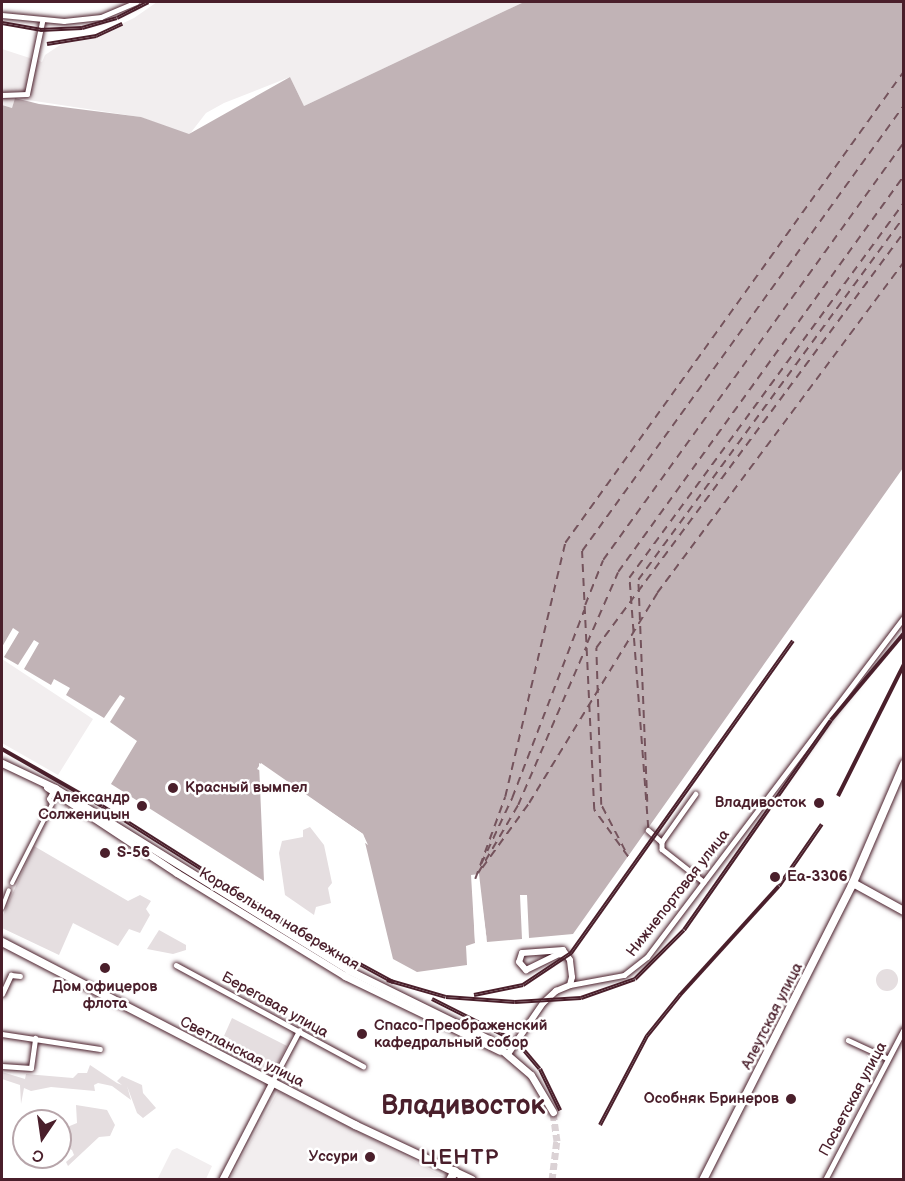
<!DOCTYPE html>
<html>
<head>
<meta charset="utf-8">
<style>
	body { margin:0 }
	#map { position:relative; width:905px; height:1181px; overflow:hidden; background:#fff; font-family:"Balsamiq Sans",sans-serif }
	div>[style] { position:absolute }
	.built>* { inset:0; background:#f2eeef }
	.green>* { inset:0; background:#e5dee0 }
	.round { border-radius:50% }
	.water>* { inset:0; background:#c1b3b6 }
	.pier>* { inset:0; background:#fff }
	.ferry>* { height:1.5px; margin-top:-0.75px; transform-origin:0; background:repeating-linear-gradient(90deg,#74535c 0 8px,transparent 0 14px) }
	.secondary-tunnel>* { height:7px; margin-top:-3.5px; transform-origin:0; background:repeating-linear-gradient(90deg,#dbd2d5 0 7px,transparent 0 10.5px) }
	.roads { filter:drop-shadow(0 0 2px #4a1f2b) drop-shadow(0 0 2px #4a1f2b) }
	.pedestrian>* { height:4px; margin:-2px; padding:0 2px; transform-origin:2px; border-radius:2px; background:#fff }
	.minor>* { height:4.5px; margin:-2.25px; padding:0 2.25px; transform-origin:2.25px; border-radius:2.25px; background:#fff }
	.tertiary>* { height:6px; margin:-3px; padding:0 3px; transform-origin:3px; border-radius:3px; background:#fff }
	.secondary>* { height:7px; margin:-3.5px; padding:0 3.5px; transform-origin:3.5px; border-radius:3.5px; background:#fff }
	.primary>* { height:8px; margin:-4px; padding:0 4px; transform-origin:4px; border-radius:4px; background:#fff }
	.rail>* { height:4px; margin-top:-2px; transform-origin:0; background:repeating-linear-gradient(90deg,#fff 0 4.5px,#4a1f2b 0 9px); box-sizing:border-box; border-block:2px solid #4a1f2b }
	.dots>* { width:16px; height:16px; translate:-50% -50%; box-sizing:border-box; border:3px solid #fff; border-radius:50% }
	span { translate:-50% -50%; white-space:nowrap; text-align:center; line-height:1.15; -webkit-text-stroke:5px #fff; paint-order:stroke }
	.poi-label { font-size:15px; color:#4a1f2b; font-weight:700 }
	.left { translate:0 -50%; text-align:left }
	.right { translate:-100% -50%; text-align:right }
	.street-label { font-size:15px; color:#4a1f2b }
	.district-label { font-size:21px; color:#4a1f2b; font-weight:700; letter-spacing:1.5px }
	.town-label { font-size:27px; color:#4a1f2b; font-weight:700 }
	.frame { position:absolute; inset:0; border:3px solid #4a1f2b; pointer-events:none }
	.north { position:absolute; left:12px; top:1109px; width:60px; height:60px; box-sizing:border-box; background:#fff; border:2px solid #b7a5aa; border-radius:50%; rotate:193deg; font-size:16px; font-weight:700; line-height:24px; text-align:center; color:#4a1f2b }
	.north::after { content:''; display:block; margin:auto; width:21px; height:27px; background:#4a1f2b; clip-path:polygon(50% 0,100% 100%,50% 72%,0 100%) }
</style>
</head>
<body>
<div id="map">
	<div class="built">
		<div style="clip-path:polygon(157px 2px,524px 2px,304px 106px,290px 77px,224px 103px,206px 113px,189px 135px,140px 117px,15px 98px,12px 108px,2px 105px,2px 49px,42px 62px,45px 55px,63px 43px,96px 36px,134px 18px)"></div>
		<div style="clip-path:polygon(2px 659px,93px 719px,58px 775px,2px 743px)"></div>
		<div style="clip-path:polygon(278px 1091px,388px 1147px,444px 1177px,230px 1179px)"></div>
		<div style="clip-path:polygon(177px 1148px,212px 1166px,206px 1179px,157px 1180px,172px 1150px)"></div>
	</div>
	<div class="green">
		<div style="clip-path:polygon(310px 827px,324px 845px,332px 883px,328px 888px,331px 903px,316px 907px,314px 915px,285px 895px,279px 853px,282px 841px,303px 837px,303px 830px)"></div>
		<div style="clip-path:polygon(34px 846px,128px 901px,140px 895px,151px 901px,146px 909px,150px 915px,140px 933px,129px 929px,118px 946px,73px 923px,59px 955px,2px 928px,2px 917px)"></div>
		<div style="clip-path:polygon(159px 930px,186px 945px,186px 950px,173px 954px,147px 949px)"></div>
		<div class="round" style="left:876px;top:969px;width:22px;height:22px"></div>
		<div style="clip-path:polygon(232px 1018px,287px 1046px,273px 1072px,225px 1047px,229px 1038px,224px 1036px)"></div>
		<div style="clip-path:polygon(90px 1065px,117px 1083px,122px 1085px,117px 1081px,122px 1076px,142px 1085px,143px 1093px,156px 1108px,143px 1118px,137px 1113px,127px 1086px,131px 1100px,112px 1086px,98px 1083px,94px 1085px,95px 1091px,51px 1087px,31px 1091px,24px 1088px,21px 1104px,20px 1085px,2px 1079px,2px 1072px,25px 1079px,26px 1074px,73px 1078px,78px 1073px,87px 1073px)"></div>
		<div style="clip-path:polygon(76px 1105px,107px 1110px,115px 1125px,110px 1136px,99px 1137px,68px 1166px,66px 1162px,74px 1155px,72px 1150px,60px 1146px,60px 1130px,77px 1123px)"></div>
	</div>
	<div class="water">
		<div style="clip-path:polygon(524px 2px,903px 2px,903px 468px,573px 934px,529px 938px,527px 895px,520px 895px,522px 939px,487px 942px,478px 875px,472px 875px,475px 943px,466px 946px,467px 965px,417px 972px,393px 959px,363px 834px,259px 763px,264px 881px,111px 784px,137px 741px,110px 722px,125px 698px,120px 695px,104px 718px,66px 695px,70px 688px,54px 679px,51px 685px,24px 669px,39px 643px,34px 640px,18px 665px,4px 657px,19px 632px,13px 628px,2px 647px,2px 105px,12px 108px,15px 98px,39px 104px,141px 117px,189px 134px,290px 77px,304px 106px)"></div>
	</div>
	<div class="pier">
		<div style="clip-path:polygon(261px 763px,363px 834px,368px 845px,261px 766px,261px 771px,257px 769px)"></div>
		<div style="clip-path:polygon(479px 874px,487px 942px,475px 878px,475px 943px,471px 875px)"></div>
	</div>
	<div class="ferry">
		<div style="left:585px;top:605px;width:48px;rotate:-68.2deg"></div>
		<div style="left:603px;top:560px;width:515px;rotate:-54.24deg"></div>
		<div style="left:587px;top:643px;width:77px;rotate:-66.4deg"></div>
		<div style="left:618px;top:572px;width:488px;rotate:-54.2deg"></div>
		<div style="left:647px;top:802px;width:222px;rotate:-92.3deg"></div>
		<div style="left:638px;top:580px;width:450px;rotate:-53.8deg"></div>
		<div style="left:648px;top:828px;width:251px;rotate:-94.3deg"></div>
		<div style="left:629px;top:578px;width:466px;rotate:-53.8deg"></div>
		<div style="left:625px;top:851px;width:52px;rotate:-117.6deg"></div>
		<div style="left:601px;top:805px;width:157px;rotate:-91.8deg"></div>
		<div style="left:596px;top:648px;width:518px;rotate:-53.48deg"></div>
		<div style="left:628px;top:857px;width:58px;rotate:-125.9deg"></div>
		<div style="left:594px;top:810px;width:259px;rotate:-92.7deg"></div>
		<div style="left:582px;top:551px;width:550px;rotate:-54.17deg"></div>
		<div style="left:481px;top:864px;width:73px;rotate:-64.8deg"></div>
		<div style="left:512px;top:798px;width:201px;rotate:-69deg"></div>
		<div style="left:482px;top:868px;width:80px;rotate:-54.1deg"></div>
		<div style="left:529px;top:803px;width:246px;rotate:-58.6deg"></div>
		<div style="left:657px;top:593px;width:413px;rotate:-53.3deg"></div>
		<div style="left:478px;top:873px;width:79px;rotate:-59.5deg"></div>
		<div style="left:518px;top:805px;width:172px;rotate:-66.7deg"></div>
		<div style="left:475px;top:879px;width:87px;rotate:-69.9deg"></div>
		<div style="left:505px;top:797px;width:261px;rotate:-76.7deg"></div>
		<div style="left:565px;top:543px;width:581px;rotate:-54.31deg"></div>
	</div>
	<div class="secondary-tunnel">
		<div style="left:552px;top:1180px;width:39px;rotate:-83deg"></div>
		<div style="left:557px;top:1141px;width:29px;rotate:-98deg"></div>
	</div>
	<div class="roads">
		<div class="pedestrian">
			<div style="left:12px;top:883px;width:89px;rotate:-63.1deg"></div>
			<div style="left:52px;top:804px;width:6px;rotate:-121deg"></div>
			<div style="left:49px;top:799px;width:8px;rotate:-60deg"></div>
			<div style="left:2px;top:908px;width:19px;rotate:-69deg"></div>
		</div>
		<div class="minor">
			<div style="left:2px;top:15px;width:62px;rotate:5.5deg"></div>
			<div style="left:64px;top:21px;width:37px;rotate:-6deg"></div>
			<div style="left:101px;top:17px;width:38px;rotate:-23deg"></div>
			<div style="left:2px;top:95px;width:25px;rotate:-2deg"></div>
			<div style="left:27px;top:94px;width:74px;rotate:-78.2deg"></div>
			<div style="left:696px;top:794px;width:59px;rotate:125.3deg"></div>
			<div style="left:662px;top:842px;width:7px;rotate:90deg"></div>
			<div style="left:662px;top:849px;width:53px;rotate:38.2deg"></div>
			<div style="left:648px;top:830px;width:18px;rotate:41deg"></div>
			<div style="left:176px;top:965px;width:213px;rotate:28.4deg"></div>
			<div style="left:570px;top:985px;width:55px;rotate:-10.5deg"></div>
			<div style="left:624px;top:975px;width:29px;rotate:-38deg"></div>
			<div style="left:647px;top:957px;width:426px;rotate:-52.9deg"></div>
			<div style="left:2px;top:994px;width:21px;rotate:-65deg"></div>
			<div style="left:11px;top:975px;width:9px;rotate:6deg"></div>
			<div style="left:2px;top:1034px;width:99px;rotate:8.7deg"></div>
			<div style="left:848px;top:1040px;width:43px;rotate:24.8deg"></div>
			<div style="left:2px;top:1066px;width:29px;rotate:4deg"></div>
			<div style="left:31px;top:1068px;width:30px;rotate:-82deg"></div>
			<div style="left:272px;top:1082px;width:58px;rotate:-62.1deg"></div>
			<div style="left:825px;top:1180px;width:170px;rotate:-62.4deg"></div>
		</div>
		<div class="tertiary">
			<div style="left:508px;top:1054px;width:62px;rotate:-55.5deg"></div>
			<div style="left:543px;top:1003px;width:18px;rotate:-43deg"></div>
			<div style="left:556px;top:991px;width:15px;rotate:-23deg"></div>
			<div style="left:570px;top:985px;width:8px;rotate:-76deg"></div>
			<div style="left:572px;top:977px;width:17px;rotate:-97deg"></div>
			<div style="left:570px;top:960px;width:12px;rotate:-125deg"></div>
			<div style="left:563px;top:950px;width:41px;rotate:175.8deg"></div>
			<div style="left:522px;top:953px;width:9px;rotate:108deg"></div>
			<div style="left:519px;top:962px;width:11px;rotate:49deg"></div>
			<div style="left:526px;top:970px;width:37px;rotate:-26deg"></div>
			<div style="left:559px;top:954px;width:7px;rotate:16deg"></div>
		</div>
		<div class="secondary">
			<div style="left:2px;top:763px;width:59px;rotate:25.3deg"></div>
			<div style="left:55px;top:788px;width:345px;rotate:31.8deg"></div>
			<div style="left:348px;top:970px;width:157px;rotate:26.1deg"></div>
			<div style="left:489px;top:1039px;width:55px;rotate:40.6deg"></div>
			<div style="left:531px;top:1075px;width:43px;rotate:59.3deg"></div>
			<div style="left:47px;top:787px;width:156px;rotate:33.5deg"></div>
			<div style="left:177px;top:873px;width:197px;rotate:31.5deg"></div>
			<div style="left:345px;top:976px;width:172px;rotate:25.8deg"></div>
			<div style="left:222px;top:1180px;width:109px;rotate:-62.7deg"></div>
		</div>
		<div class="primary">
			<div style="left:853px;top:883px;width:58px;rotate:28.8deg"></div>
			<div style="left:2px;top:942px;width:398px;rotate:27.4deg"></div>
			<div style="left:355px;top:1125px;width:129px;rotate:25.2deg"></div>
			<div style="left:450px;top:1180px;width:10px;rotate:-61deg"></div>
			<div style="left:703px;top:1180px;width:330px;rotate:-63.2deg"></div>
			<div style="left:852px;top:885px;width:132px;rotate:-66.7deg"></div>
		</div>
	</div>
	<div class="rail">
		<div style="left:2px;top:23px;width:39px;rotate:10deg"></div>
		<div style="left:40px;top:30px;width:42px;rotate:-2.7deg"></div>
		<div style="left:82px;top:28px;width:36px;rotate:-16deg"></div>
		<div style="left:117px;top:18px;width:35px;rotate:-27deg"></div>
		<div style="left:47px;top:44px;width:50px;rotate:-9.3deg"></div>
		<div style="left:96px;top:36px;width:29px;rotate:-25deg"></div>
		<div style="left:2px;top:749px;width:115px;rotate:29.7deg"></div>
		<div style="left:102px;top:806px;width:244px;rotate:32.3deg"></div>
		<div style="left:308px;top:936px;width:97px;rotate:28.4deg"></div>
		<div style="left:838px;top:796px;width:148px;rotate:-63.4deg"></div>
		<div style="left:387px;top:980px;width:61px;rotate:16.1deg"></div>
		<div style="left:446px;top:997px;width:69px;rotate:4.1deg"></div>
		<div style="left:515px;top:1002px;width:66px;rotate:-3.5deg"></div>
		<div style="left:581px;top:998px;width:57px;rotate:-19.4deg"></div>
		<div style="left:635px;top:979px;width:69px;rotate:-45deg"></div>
		<div style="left:684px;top:930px;width:256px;rotate:-55deg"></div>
		<div style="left:831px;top:720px;width:114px;rotate:-50deg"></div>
		<div style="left:474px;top:995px;width:50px;rotate:-11.5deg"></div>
		<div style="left:523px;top:985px;width:58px;rotate:-33.7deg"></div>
		<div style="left:571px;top:953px;width:383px;rotate:-54.6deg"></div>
		<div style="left:432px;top:999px;width:95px;rotate:26.8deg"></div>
		<div style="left:517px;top:1042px;width:35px;rotate:50deg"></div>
		<div style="left:540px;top:1069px;width:46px;rotate:64deg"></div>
		<div style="left:600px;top:1125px;width:101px;rotate:-62.2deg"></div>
		<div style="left:647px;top:1036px;width:53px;rotate:-51.2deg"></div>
		<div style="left:680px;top:995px;width:147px;rotate:-47.8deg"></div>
		<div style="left:779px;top:886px;width:75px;rotate:-55.3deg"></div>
	</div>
	<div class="dots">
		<div style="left:173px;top:788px;background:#4a1f2b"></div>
		<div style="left:819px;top:803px;background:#4a1f2b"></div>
		<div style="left:142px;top:806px;background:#4a1f2b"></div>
		<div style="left:105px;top:853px;background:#4a1f2b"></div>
		<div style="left:775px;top:877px;background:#4a1f2b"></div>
		<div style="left:105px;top:968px;background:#4a1f2b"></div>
		<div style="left:362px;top:1034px;background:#4a1f2b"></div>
		<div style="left:791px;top:1099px;background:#4a1f2b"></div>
		<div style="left:370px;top:1157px;background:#4a1f2b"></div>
	</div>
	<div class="poi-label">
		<span class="left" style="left:185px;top:788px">Красный вымпел</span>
		<span class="right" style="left:130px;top:806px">Александр<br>Солженицын</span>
		<span class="right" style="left:806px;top:803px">Владивосток</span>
		<span class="left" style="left:117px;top:853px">S-56</span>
		<span class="left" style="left:787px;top:877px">Еа-3306</span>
		<span style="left:105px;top:995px">Дом офицеров<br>флота</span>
		<span class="left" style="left:374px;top:1034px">Спасо-Преображенский<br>кафедральный собор</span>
		<span class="right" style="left:779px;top:1099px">Особняк Бринеров</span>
		<span class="right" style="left:358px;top:1157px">Уссури</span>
	</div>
	<div class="street-label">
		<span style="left:678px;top:893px;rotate:-52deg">Нижнепортовая улица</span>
		<span style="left:279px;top:919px;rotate:31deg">Корабельная набережная</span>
		<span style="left:275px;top:1005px;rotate:29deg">Береговая улица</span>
		<span style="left:772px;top:1016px;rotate:-63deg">Алеутская улица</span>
		<span style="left:242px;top:1052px;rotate:27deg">Светланская улица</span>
		<span style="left:853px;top:1099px;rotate:-62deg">Посьетская улица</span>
	</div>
	<div class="district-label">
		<span style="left:460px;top:1158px">ЦЕНТР</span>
	</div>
	<div class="town-label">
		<span style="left:463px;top:1107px">Владивосток</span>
	</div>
	<div class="frame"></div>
	<div class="north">С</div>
</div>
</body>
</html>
